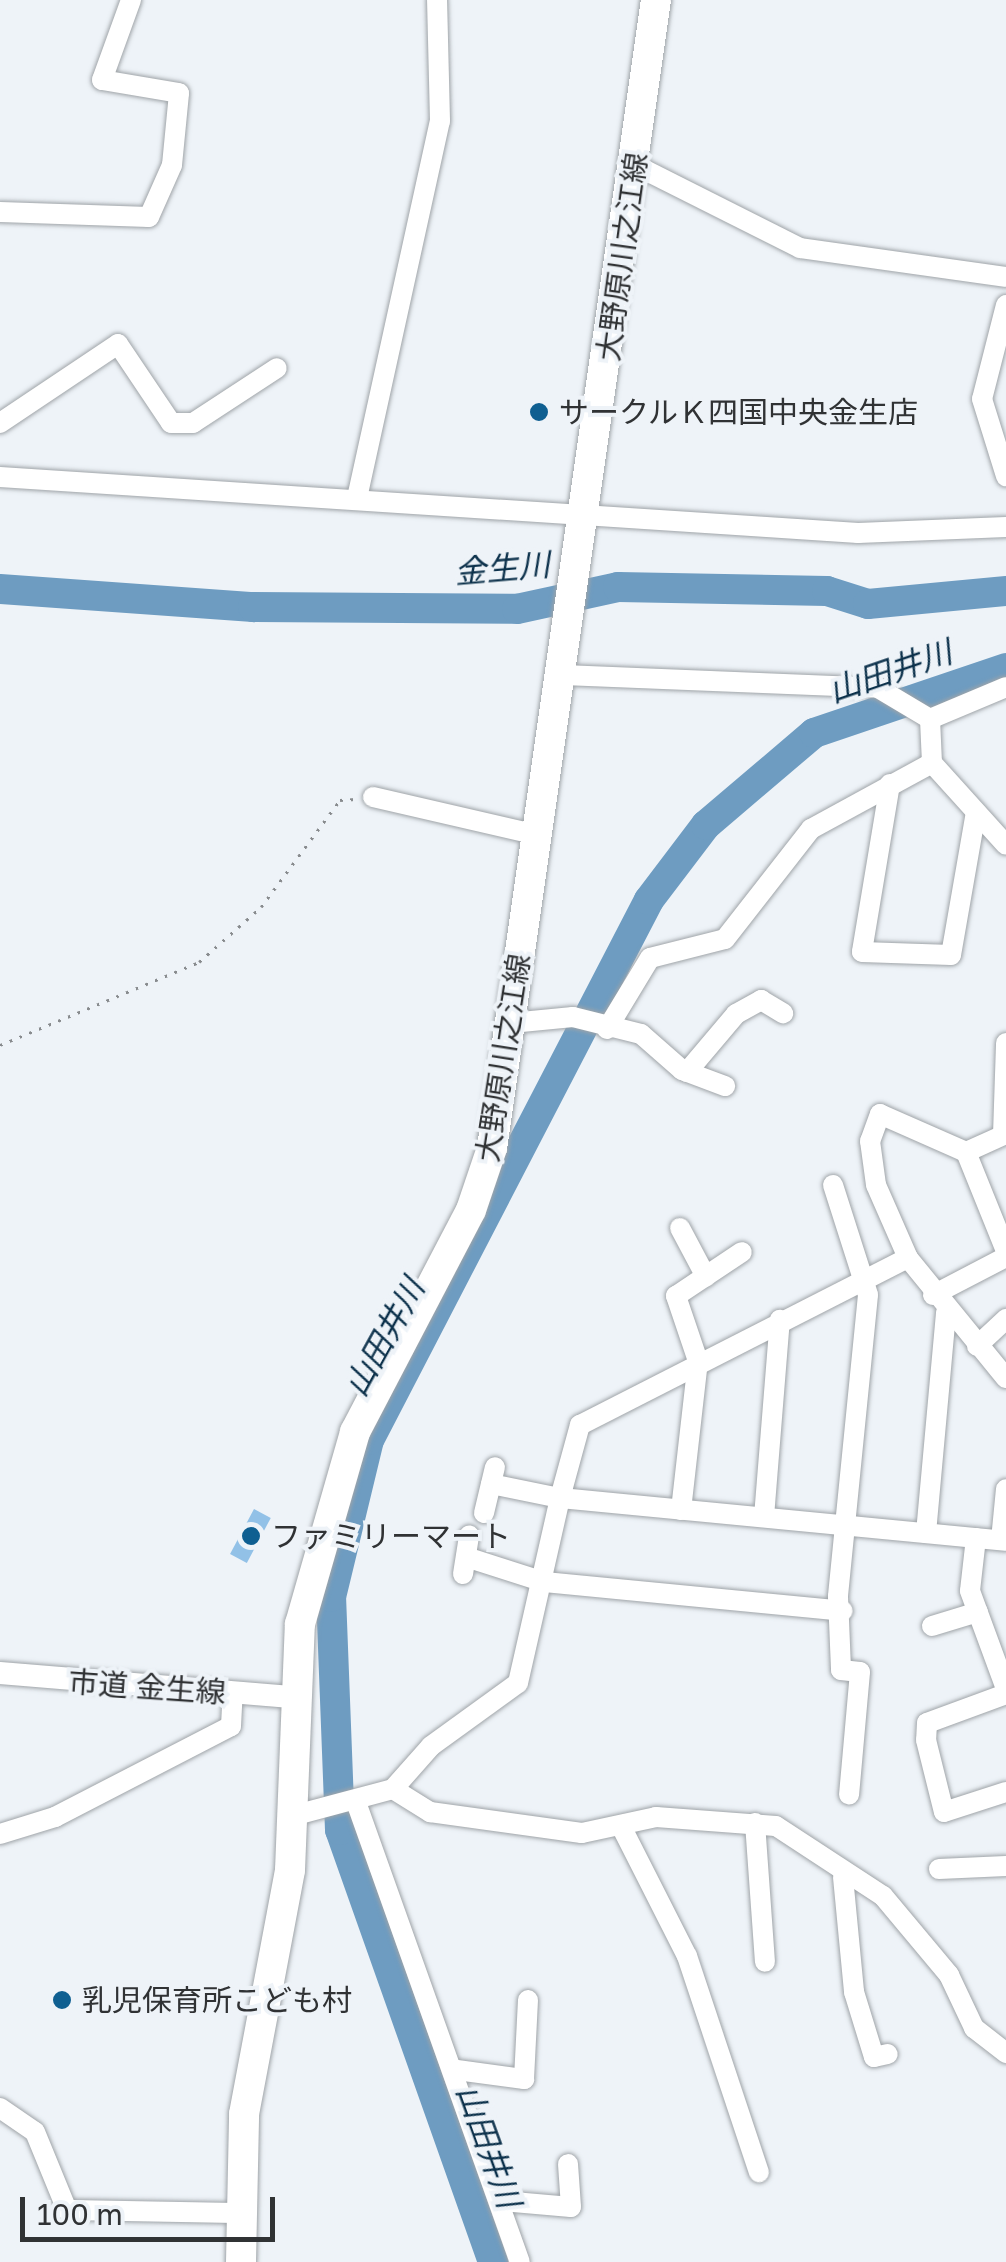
<!DOCTYPE html>
<html>
<head>
<meta charset="utf-8">
<style>
	body { margin:0 }
	#map { position:relative; width:1006px; height:2262px; overflow:hidden; background:#eef3f8; font-family:"Golos Text","Noto Sans JP",sans-serif }
	div>[style] { position:absolute }
	.river>* { height:30px; margin:-15px; padding:0 15px; transform-origin:15px; border-radius:15px; background:#6e9cc1 }
	.building>* { inset:0; background:#92c1e7; transform-origin:0 0 }
	.path>* { height:2.5px; margin-top:-1.25px; transform-origin:0; background:repeating-linear-gradient(90deg,#888b8e 0 2.5px,transparent 0 10.5px) }
	.roads { filter:drop-shadow(0 0 2px #9fa4a8) drop-shadow(0 0 2px #9fa4a8) }
	.minor>* { height:20px; margin:-10px; padding:0 10px; transform-origin:10px; border-radius:10px; background:#fff }
	.tertiary>* { height:22px; margin:-11px; padding:0 11px; transform-origin:11px; border-radius:11px; background:#fff }
	.primary>* { height:30px; margin:-15px; padding:0 15px; transform-origin:15px; border-radius:15px; background:#fff }
	.dots>* { width:28px; height:28px; translate:-50% -50%; box-sizing:border-box; border:5px solid #eef3f8; border-radius:50% }
	span { translate:-50% -50%; white-space:nowrap; text-align:center; line-height:1.15; -webkit-text-stroke:8px #eef3f8; paint-order:stroke }
	.street-label { font-size:30px; color:#303234 }
	.poi-label { font-size:30px; color:#303234 }
	.left { translate:0 -50%; text-align:left }
	.water-label { font-size:32px; color:#0c314b; font-style:italic }
	.scale { position:absolute; left:20px; top:2197px; width:255px; height:45px; box-sizing:border-box; border:5px solid #303234; border-top:0; padding-left:12px; font-size:30px; line-height:35px; white-space:nowrap; color:#303234; -webkit-text-stroke:8px #eef3f8; paint-order:stroke }
</style>
</head>
<body>
<div id="map">
	<div class="river">
		<div style="left:0;top:589px;width:254px;rotate:4.1deg"></div>
		<div style="left:253px;top:607px;width:264px;rotate:0.4deg"></div>
		<div style="left:517px;top:609px;width:103px;rotate:-12.3deg"></div>
		<div style="left:618px;top:587px;width:209px;rotate:1.1deg"></div>
		<div style="left:827px;top:591px;width:43px;rotate:17.6deg"></div>
		<div style="left:868px;top:604px;width:139px;rotate:-5.4deg"></div>
		<div style="left:493px;top:2262px;width:458px;rotate:-109.5deg"></div>
		<div style="left:340px;top:1830px;width:233px;rotate:-92.2deg"></div>
		<div style="left:331px;top:1597px;width:162px;rotate:-76.4deg"></div>
		<div style="left:369px;top:1440px;width:608px;rotate:-62.59deg"></div>
		<div style="left:649px;top:900px;width:94px;rotate:-52.8deg"></div>
		<div style="left:706px;top:825px;width:142px;rotate:-40.4deg"></div>
		<div style="left:814px;top:733px;width:203px;rotate:-18.7deg"></div>
	</div>
	<div class="building">
		<div style="left:254px;top:1509px;width:19px;height:51px;rotate:28deg"></div>
	</div>
	<div class="path">
		<div style="left:0;top:1045px;width:216px;rotate:-22.6deg"></div>
		<div style="left:199px;top:962px;width:83px;rotate:-41.6deg"></div>
		<div style="left:261px;top:907px;width:133px;rotate:-53.6deg"></div>
		<div style="left:340px;top:800px;width:16px;rotate:-4deg"></div>
	</div>
	<div class="roads">
		<div class="minor">
			<div style="left:635px;top:165px;width:185px;rotate:26.7deg"></div>
			<div style="left:800px;top:248px;width:208px;rotate:8deg"></div>
			<div style="left:0;top:212px;width:149px;rotate:1.9deg"></div>
			<div style="left:149px;top:217px;width:57px;rotate:-66.1deg"></div>
			<div style="left:172px;top:165px;width:72px;rotate:-84.4deg"></div>
			<div style="left:179px;top:93px;width:78px;rotate:-170.4deg"></div>
			<div style="left:102px;top:80px;width:85px;rotate:-70.1deg"></div>
			<div style="left:1006px;top:305px;width:97px;rotate:104.3deg"></div>
			<div style="left:982px;top:399px;width:81px;rotate:72.7deg"></div>
			<div style="left:0;top:423px;width:142px;rotate:-33.8deg"></div>
			<div style="left:118px;top:344px;width:95px;rotate:56.1deg"></div>
			<div style="left:171px;top:423px;width:22px"></div>
			<div style="left:193px;top:423px;width:100px;rotate:-33.2deg"></div>
			<div style="left:0;top:477px;width:860px;rotate:3.73deg"></div>
			<div style="left:858px;top:533px;width:148px;rotate:-2.3deg"></div>
			<div style="left:357px;top:498px;width:386px;rotate:-77.6deg"></div>
			<div style="left:440px;top:121px;width:121px;rotate:-91.4deg"></div>
			<div style="left:561px;top:675px;width:317px;rotate:2.3deg"></div>
			<div style="left:878px;top:688px;width:61px;rotate:30.8deg"></div>
			<div style="left:930px;top:719px;width:44px;rotate:87.4deg"></div>
			<div style="left:932px;top:763px;width:110px;rotate:47.9deg"></div>
			<div style="left:930px;top:719px;width:82px;rotate:-22.8deg"></div>
			<div style="left:890px;top:784px;width:170px;rotate:99.5deg"></div>
			<div style="left:862px;top:952px;width:89px;rotate:1.9deg"></div>
			<div style="left:951px;top:955px;width:145px;rotate:-80.1deg"></div>
			<div style="left:373px;top:797px;width:169px;rotate:13deg"></div>
			<div style="left:511px;top:1023px;width:62px;rotate:-5.5deg"></div>
			<div style="left:573px;top:1017px;width:70px;rotate:14deg"></div>
			<div style="left:641px;top:1034px;width:55px;rotate:41.3deg"></div>
			<div style="left:682px;top:1070px;width:46px;rotate:20.4deg"></div>
			<div style="left:607px;top:1029px;width:83px;rotate:-58.8deg"></div>
			<div style="left:650px;top:958px;width:77px;rotate:-14.2deg"></div>
			<div style="left:725px;top:939px;width:140px;rotate:-52deg"></div>
			<div style="left:811px;top:829px;width:138px;rotate:-28.6deg"></div>
			<div style="left:687px;top:1072px;width:76px;rotate:-49.8deg"></div>
			<div style="left:736px;top:1014px;width:29px;rotate:-29deg"></div>
			<div style="left:761px;top:1000px;width:26px;rotate:31deg"></div>
			<div style="left:1006px;top:1134px;width:44px;rotate:155.8deg"></div>
			<div style="left:966px;top:1152px;width:94px;rotate:-156.2deg"></div>
			<div style="left:880px;top:1114px;width:29px;rotate:110deg"></div>
			<div style="left:870px;top:1141px;width:44px;rotate:82.2deg"></div>
			<div style="left:876px;top:1185px;width:80px;rotate:66.3deg"></div>
			<div style="left:908px;top:1258px;width:155px;rotate:50.8deg"></div>
			<div style="left:1003px;top:1135px;width:92px;rotate:-88.1deg"></div>
			<div style="left:966px;top:1152px;width:107px;rotate:68deg"></div>
			<div style="left:833px;top:1185px;width:115px;rotate:72.3deg"></div>
			<div style="left:868px;top:1295px;width:303px;rotate:95.7deg"></div>
			<div style="left:838px;top:1597px;width:73px;rotate:87.6deg"></div>
			<div style="left:841px;top:1670px;width:19px;rotate:6deg"></div>
			<div style="left:860px;top:1672px;width:123px;rotate:95.1deg"></div>
			<div style="left:680px;top:1228px;width:55px;rotate:62deg"></div>
			<div style="left:933px;top:1295px;width:82px;rotate:-27.5deg"></div>
			<div style="left:977px;top:1346px;width:40px;rotate:-43deg"></div>
			<div style="left:491px;top:1484px;width:70px;rotate:11.5deg"></div>
			<div style="left:560px;top:1498px;width:76px;rotate:-74.7deg"></div>
			<div style="left:580px;top:1425px;width:368px;rotate:-27deg"></div>
			<div style="left:681px;top:1510px;width:150px;rotate:-83.5deg"></div>
			<div style="left:698px;top:1361px;width:69px;rotate:-108.7deg"></div>
			<div style="left:676px;top:1296px;width:79px;rotate:-33.7deg"></div>
			<div style="left:484px;top:1513px;width:47px;rotate:-76.6deg"></div>
			<div style="left:764px;top:1517px;width:198px;rotate:-85.4deg"></div>
			<div style="left:926px;top:1533px;width:222px;rotate:-84.8deg"></div>
			<div style="left:976px;top:1538px;width:53px;rotate:96.5deg"></div>
			<div style="left:970px;top:1591px;width:104px;rotate:69.8deg"></div>
			<div style="left:1001px;top:1540px;width:51px;rotate:-84.4deg"></div>
			<div style="left:466px;top:1557px;width:82px;rotate:17.8deg"></div>
			<div style="left:544px;top:1582px;width:300px;rotate:5.5deg"></div>
			<div style="left:463px;top:1574px;width:39px;rotate:-81deg"></div>
			<div style="left:932px;top:1626px;width:48px;rotate:-16.9deg"></div>
			<div style="left:1006px;top:1694px;width:84px;rotate:159.8deg"></div>
			<div style="left:927px;top:1723px;width:17px;rotate:93deg"></div>
			<div style="left:926px;top:1740px;width:74px;rotate:76deg"></div>
			<div style="left:944px;top:1812px;width:65px;rotate:-17.9deg"></div>
			<div style="left:393px;top:1789px;width:44px;rotate:31.9deg"></div>
			<div style="left:430px;top:1812px;width:153px;rotate:7.9deg"></div>
			<div style="left:582px;top:1833px;width:76px;rotate:-12.2deg"></div>
			<div style="left:656px;top:1817px;width:120px;rotate:4.3deg"></div>
			<div style="left:776px;top:1826px;width:128px;rotate:33.2deg"></div>
			<div style="left:883px;top:1896px;width:103px;rotate:50.1deg"></div>
			<div style="left:949px;top:1975px;width:59px;rotate:64.7deg"></div>
			<div style="left:974px;top:2028px;width:41px;rotate:38deg"></div>
			<div style="left:356px;top:1802px;width:488px;rotate:70.4deg"></div>
			<div style="left:292px;top:1816px;width:105px;rotate:-15deg"></div>
			<div style="left:393px;top:1789px;width:57px;rotate:-48.5deg"></div>
			<div style="left:431px;top:1746px;width:107px;rotate:-35.9deg"></div>
			<div style="left:518px;top:1683px;width:190px;rotate:-77.2deg"></div>
			<div style="left:560px;top:1498px;width:448px;rotate:5.5deg"></div>
			<div style="left:755px;top:1823px;width:139px;rotate:85.9deg"></div>
			<div style="left:622px;top:1828px;width:144px;rotate:63.1deg"></div>
			<div style="left:687px;top:1956px;width:228px;rotate:71.6deg"></div>
			<div style="left:0;top:1834px;width:58px;rotate:-17.2deg"></div>
			<div style="left:55px;top:1817px;width:198px;rotate:-27.3deg"></div>
			<div style="left:231px;top:1726px;width:33px;rotate:-87deg"></div>
			<div style="left:939px;top:1869px;width:67px;rotate:-2.6deg"></div>
			<div style="left:843px;top:1877px;width:116px;rotate:84.5deg"></div>
			<div style="left:854px;top:1992px;width:68px;rotate:72.9deg"></div>
			<div style="left:874px;top:2057px;width:14px;rotate:-12deg"></div>
			<div style="left:457px;top:2070px;width:68px;rotate:7.7deg"></div>
			<div style="left:524px;top:2079px;width:79px;rotate:-87.1deg"></div>
			<div style="left:0;top:2108px;width:42px;rotate:34.4deg"></div>
			<div style="left:35px;top:2132px;width:84px;rotate:67.7deg"></div>
			<div style="left:67px;top:2210px;width:172px;rotate:1deg"></div>
			<div style="left:502px;top:2201px;width:69px;rotate:5deg"></div>
			<div style="left:571px;top:2207px;width:43px;rotate:-94deg"></div>
		</div>
		<div class="tertiary">
			<div style="left:0;top:1673px;width:295px;rotate:4.7deg"></div>
		</div>
		<div class="primary">
			<div style="left:241px;top:2262px;width:148px;rotate:-88.8deg"></div>
			<div style="left:244px;top:2114px;width:248px;rotate:-79.3deg"></div>
			<div style="left:290px;top:1870px;width:246px;rotate:-87.7deg"></div>
			<div style="left:300px;top:1624px;width:200px;rotate:-74deg"></div>
			<div style="left:355px;top:1432px;width:250px;rotate:-62.4deg"></div>
			<div style="left:471px;top:1210px;width:65px;rotate:-71.3deg"></div>
			<div style="left:492px;top:1148px;width:1160px;rotate:-81.87deg"></div>
		</div>
	</div>
	<div class="dots">
		<div style="left:539px;top:412px;background:#0f5f91"></div>
		<div style="left:251px;top:1536px;background:#0f5f91"></div>
		<div style="left:62px;top:2000px;background:#0f5f91"></div>
	</div>
	<div class="street-label">
		<span style="left:622px;top:257px;rotate:-82deg">大野原川之江線</span>
		<span style="left:503px;top:1058px;rotate:-81deg">大野原川之江線</span>
		<span style="left:147px;top:1687px;rotate:4deg">市道 金生線</span>
	</div>
	<div class="poi-label">
		<span class="left" style="left:559px;top:412px">サークルＫ四国中央金生店</span>
		<span class="left" style="left:271px;top:1536px">ファミリーマート</span>
		<span class="left" style="left:82px;top:2000px">乳児保育所こども村</span>
	</div>
	<div class="water-label">
		<span style="left:502px;top:568px;rotate:-5deg">金生川</span>
		<span style="left:890px;top:671px;rotate:-19deg">山田井川</span>
		<span style="left:384px;top:1337px;rotate:-61deg">山田井川</span>
		<span style="left:489px;top:2146px;rotate:70deg">山田井川</span>
	</div>
	<div class="scale">100 m</div>
</div>
</body>
</html>
